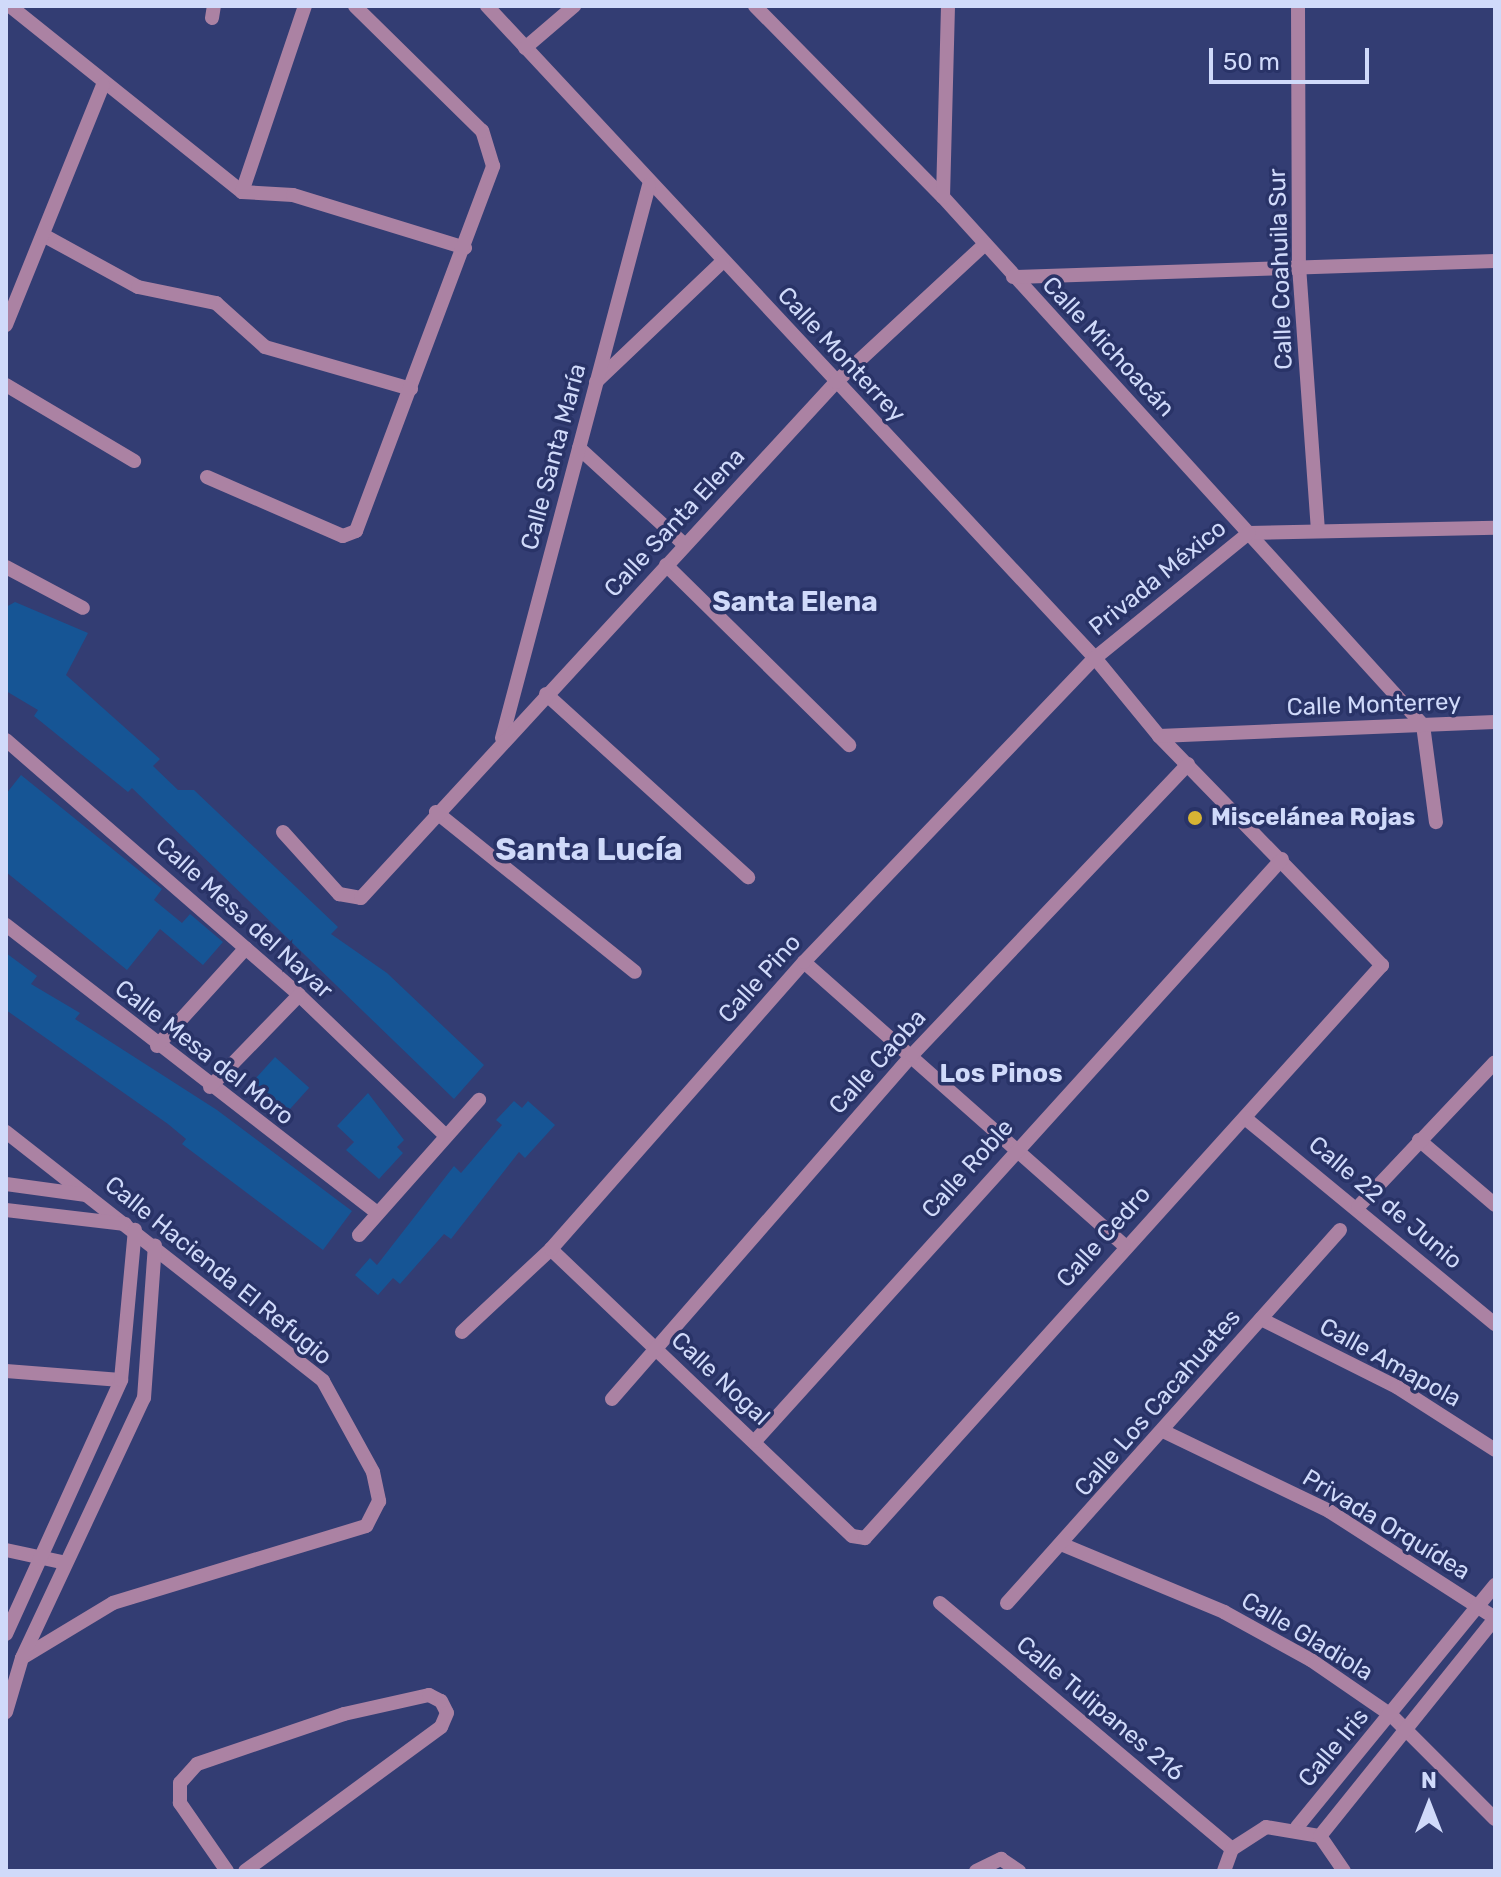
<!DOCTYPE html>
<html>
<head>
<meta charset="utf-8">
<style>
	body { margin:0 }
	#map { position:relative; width:1501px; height:1877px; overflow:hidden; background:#333d73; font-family:Rubik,sans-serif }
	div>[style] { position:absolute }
	.building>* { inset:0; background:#165595; transform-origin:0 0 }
	.minor>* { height:14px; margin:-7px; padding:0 7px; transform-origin:7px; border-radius:7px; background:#ab82a3 }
	.dots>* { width:22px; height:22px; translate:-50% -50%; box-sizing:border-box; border:4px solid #293367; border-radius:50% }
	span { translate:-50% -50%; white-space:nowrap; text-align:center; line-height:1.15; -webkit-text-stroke:7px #293367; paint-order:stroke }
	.street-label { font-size:24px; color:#d0dafa }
	.poi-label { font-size:24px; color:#d0dafa; font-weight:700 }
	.left { translate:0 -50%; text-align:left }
	.neighbourhood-label { font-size:26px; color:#d0dafa; font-weight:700 }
	.quarter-label { font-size:28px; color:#d0dafa; font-weight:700 }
	.district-label { font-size:32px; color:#d0dafa; font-weight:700 }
	.frame { position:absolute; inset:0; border:8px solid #d0dafa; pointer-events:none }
	.north { position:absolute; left:1389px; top:1765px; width:80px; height:80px; -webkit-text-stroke:6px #293367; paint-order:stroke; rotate:0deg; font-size:22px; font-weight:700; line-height:32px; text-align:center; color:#d0dafa }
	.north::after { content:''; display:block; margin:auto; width:28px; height:36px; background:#d0dafa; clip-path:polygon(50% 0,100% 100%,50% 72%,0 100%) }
	.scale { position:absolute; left:1209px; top:48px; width:160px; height:36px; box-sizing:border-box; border:4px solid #d0dafa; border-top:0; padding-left:10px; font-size:24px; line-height:28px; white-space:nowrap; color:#d0dafa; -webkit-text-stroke:6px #293367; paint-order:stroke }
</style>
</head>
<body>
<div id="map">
	<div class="building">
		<div style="clip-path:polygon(15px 602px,88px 633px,66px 675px,160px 759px,153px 766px,178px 790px,194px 790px,338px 927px,331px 934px,387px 973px,484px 1065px,454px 1099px,132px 788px,128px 792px,34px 716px,38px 710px,6px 691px,6px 607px)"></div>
		<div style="clip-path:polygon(21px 775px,162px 889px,154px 900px,182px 923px,190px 914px,223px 942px,203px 965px,160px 929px,127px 970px,6px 872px,6px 794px)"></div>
		<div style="clip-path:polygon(6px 953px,37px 976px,31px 984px,80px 1013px,75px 1019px,217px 1110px,352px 1211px,323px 1250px,182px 1144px,186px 1139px,168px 1124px,6px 1010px)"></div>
		<div style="left:275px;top:1057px;width:46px;height:34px;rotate:42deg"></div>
		<div style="clip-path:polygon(368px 1093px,404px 1140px,397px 1147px,403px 1153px,379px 1179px,346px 1150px,354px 1142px,337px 1126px)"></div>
		<div style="clip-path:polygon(514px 1101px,522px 1108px,528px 1101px,555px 1125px,525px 1158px,519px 1152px,451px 1239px,444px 1234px,400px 1284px,393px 1278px,378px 1295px,355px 1275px,370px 1258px,377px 1265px,454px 1166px,461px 1173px,502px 1125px,496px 1120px)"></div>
	</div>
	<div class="minor">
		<div style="left:10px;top:6px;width:297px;rotate:38.7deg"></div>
		<div style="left:242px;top:192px;width:51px;rotate:3.4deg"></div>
		<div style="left:293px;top:195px;width:180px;rotate:17.1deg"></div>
		<div style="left:487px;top:6px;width:891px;rotate:47deg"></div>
		<div style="left:1095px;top:658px;width:101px;rotate:50.6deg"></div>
		<div style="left:1159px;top:736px;width:320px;rotate:45.8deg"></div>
		<div style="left:1382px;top:965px;width:772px;rotate:132.06deg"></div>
		<div style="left:865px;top:1538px;width:13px;rotate:-171deg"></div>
		<div style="left:852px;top:1536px;width:416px;rotate:-136.4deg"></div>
		<div style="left:755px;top:6px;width:268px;rotate:45.5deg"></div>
		<div style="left:943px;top:197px;width:714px;rotate:47.73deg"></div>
		<div style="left:1423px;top:725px;width:98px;rotate:82.4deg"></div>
		<div style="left:1298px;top:6px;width:260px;rotate:89.8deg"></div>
		<div style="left:1299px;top:266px;width:265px;rotate:85.9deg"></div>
		<div style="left:212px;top:18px;width:12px;rotate:-81deg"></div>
		<div style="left:525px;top:48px;width:65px;rotate:-40.6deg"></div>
		<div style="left:242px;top:192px;width:196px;rotate:-71.3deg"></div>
		<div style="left:943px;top:197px;width:191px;rotate:-88.5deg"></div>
		<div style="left:43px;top:235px;width:108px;rotate:28.7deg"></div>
		<div style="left:138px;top:287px;width:80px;rotate:11.6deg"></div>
		<div style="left:216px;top:303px;width:66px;rotate:41.9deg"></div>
		<div style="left:265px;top:347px;width:152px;rotate:16deg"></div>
		<div style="left:1013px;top:277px;width:482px;rotate:-1.9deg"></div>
		<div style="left:6px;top:325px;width:259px;rotate:-68deg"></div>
		<div style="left:596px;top:382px;width:175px;rotate:-43.6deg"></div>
		<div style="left:6px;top:385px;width:149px;rotate:30.7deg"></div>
		<div style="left:579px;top:448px;width:144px;rotate:42.5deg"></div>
		<div style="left:207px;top:477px;width:148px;rotate:23.5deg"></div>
		<div style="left:343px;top:536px;width:14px;rotate:-21deg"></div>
		<div style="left:356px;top:531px;width:390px;rotate:-69.4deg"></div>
		<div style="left:493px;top:166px;width:37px;rotate:-107deg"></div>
		<div style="left:482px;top:131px;width:178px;rotate:-135.5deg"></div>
		<div style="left:1249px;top:533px;width:246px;rotate:-1.2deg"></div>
		<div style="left:666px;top:565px;width:257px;rotate:44.5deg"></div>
		<div style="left:6px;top:567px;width:87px;rotate:28deg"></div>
		<div style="left:546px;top:694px;width:273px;rotate:42.2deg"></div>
		<div style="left:1159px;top:736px;width:336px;rotate:-2.4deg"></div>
		<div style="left:502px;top:738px;width:572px;rotate:-75.11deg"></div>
		<div style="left:6px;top:740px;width:388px;rotate:41deg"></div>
		<div style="left:299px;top:995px;width:204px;rotate:43.8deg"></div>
		<div style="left:436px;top:812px;width:255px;rotate:38.8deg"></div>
		<div style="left:283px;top:832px;width:84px;rotate:47.9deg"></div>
		<div style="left:339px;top:894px;width:22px;rotate:10deg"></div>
		<div style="left:361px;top:898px;width:701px;rotate:-47.37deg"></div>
		<div style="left:836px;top:382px;width:203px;rotate:-42.8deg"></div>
		<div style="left:6px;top:925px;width:470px;rotate:37.8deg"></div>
		<div style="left:804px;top:962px;width:427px;rotate:41.5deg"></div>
		<div style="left:157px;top:1046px;width:132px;rotate:-47.8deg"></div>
		<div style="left:210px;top:1087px;width:128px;rotate:-45.9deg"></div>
		<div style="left:1245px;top:1118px;width:324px;rotate:39.5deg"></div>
		<div style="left:6px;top:1132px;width:403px;rotate:38.1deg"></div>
		<div style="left:323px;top:1381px;width:104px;rotate:61.2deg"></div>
		<div style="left:373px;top:1472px;width:30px;rotate:78deg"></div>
		<div style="left:379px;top:1501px;width:28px;rotate:117deg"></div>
		<div style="left:366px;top:1526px;width:264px;rotate:163.1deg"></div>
		<div style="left:113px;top:1603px;width:106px;rotate:148.9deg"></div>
		<div style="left:1419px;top:1140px;width:100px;rotate:40.5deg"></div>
		<div style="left:6px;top:1184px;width:81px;rotate:7.8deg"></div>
		<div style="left:1358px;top:1207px;width:199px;rotate:-46.6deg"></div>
		<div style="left:6px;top:1210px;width:120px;rotate:6.7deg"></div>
		<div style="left:359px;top:1235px;width:181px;rotate:-48.4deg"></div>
		<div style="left:1261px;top:1319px;width:152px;rotate:26.6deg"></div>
		<div style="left:1397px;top:1387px;width:117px;rotate:32.7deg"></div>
		<div style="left:462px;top:1332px;width:122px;rotate:-43deg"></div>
		<div style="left:551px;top:1249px;width:383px;rotate:-48.6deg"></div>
		<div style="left:804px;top:962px;width:421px;rotate:-46.3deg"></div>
		<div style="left:1095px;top:658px;width:198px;rotate:-39.1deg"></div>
		<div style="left:6px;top:1371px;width:115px;rotate:4.5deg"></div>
		<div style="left:612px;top:1399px;width:456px;rotate:-48.9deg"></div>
		<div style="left:912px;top:1055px;width:401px;rotate:-46.5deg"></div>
		<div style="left:1165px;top:1432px;width:182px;rotate:25.7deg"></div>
		<div style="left:1329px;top:1511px;width:197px;rotate:32.8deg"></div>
		<div style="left:755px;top:1441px;width:785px;rotate:-47.84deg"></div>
		<div style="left:1061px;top:1544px;width:177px;rotate:22.6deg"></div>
		<div style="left:1224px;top:1612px;width:99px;rotate:28.9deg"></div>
		<div style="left:1311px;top:1660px;width:97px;rotate:34.5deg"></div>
		<div style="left:1391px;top:1715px;width:147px;rotate:45deg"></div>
		<div style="left:6px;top:1550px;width:61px;rotate:12.2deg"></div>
		<div style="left:940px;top:1603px;width:382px;rotate:40.1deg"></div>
		<div style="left:1007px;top:1603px;width:500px;rotate:-48.24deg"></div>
		<div style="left:6px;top:1634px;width:279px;rotate:-65.6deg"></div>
		<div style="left:121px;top:1380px;width:151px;rotate:-84.7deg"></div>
		<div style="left:6px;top:1712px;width:56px;rotate:-73.5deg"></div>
		<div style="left:22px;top:1658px;width:287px;rotate:-64.9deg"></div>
		<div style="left:144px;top:1398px;width:153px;rotate:-85.9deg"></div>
		<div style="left:1297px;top:1827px;width:313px;rotate:-50.7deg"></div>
		<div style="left:1320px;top:1836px;width:280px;rotate:-51.2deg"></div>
		<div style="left:227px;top:1871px;width:83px;rotate:-124.7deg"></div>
		<div style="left:180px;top:1803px;width:20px;rotate:-90deg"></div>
		<div style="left:180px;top:1783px;width:25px;rotate:-48deg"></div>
		<div style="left:197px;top:1764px;width:155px;rotate:-18.8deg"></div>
		<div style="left:344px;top:1714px;width:87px;rotate:-12.6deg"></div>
		<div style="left:429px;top:1695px;width:13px;rotate:27deg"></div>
		<div style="left:441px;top:1701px;width:13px;rotate:63deg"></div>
		<div style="left:447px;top:1713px;width:15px;rotate:113deg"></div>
		<div style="left:441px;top:1727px;width:243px;rotate:143.7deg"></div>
		<div style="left:976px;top:1871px;width:28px;rotate:-26deg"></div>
		<div style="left:1001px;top:1859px;width:22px;rotate:34deg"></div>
		<div style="left:1224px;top:1871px;width:23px;rotate:-70deg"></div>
		<div style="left:1232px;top:1849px;width:40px;rotate:-32.9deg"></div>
		<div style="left:1266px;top:1827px;width:55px;rotate:9.5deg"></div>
		<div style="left:1320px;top:1836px;width:42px;rotate:55.6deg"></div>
	</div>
	<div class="dots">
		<div style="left:1195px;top:818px;background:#d7b434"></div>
	</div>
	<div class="street-label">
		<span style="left:1281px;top:269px;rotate:-92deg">Calle Coahuila Sur</span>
		<span style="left:1108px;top:347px;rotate:47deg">Calle Michoacán</span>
		<span style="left:841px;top:355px;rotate:47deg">Calle Monterrey</span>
		<span style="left:554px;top:457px;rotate:-75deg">Calle Santa María</span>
		<span style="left:675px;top:523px;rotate:-47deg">Calle Santa Elena</span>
		<span style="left:1158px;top:578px;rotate:-39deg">Privada México</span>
		<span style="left:1374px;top:705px;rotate:-2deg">Calle Monterrey</span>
		<span style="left:244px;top:918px;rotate:42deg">Calle Mesa del Nayar</span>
		<span style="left:760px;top:979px;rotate:-48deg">Calle Pino</span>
		<span style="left:204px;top:1053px;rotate:38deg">Calle Mesa del Moro</span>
		<span style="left:878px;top:1062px;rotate:-48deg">Calle Caoba</span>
		<span style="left:968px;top:1169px;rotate:-48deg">Calle Roble</span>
		<span style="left:1385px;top:1203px;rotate:40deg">Calle 22 de Junio</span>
		<span style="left:1104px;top:1237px;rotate:-48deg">Calle Cedro</span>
		<span style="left:218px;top:1271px;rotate:39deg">Calle Hacienda El Refugio</span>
		<span style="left:1390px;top:1363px;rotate:29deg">Calle Amapola</span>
		<span style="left:720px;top:1379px;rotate:43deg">Calle Nogal</span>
		<span style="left:1158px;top:1403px;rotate:-49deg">Calle Los Cacahuates</span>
		<span style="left:1386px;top:1525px;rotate:31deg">Privada Orquídea</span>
		<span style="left:1307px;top:1637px;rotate:31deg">Calle Gladiola</span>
		<span style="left:1100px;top:1709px;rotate:40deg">Calle Tulipanes 216</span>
		<span style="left:1334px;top:1748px;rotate:-50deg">Calle Iris</span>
	</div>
	<div class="poi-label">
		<span class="left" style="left:1211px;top:818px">Miscelánea Rojas</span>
	</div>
	<div class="neighbourhood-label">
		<span style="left:1001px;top:1074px">Los Pinos</span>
	</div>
	<div class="quarter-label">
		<span style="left:795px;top:602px">Santa Elena</span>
	</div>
	<div class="district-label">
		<span style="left:589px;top:849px">Santa Lucía</span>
	</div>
	<div class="frame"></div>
	<div class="north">N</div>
	<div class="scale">50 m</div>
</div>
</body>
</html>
